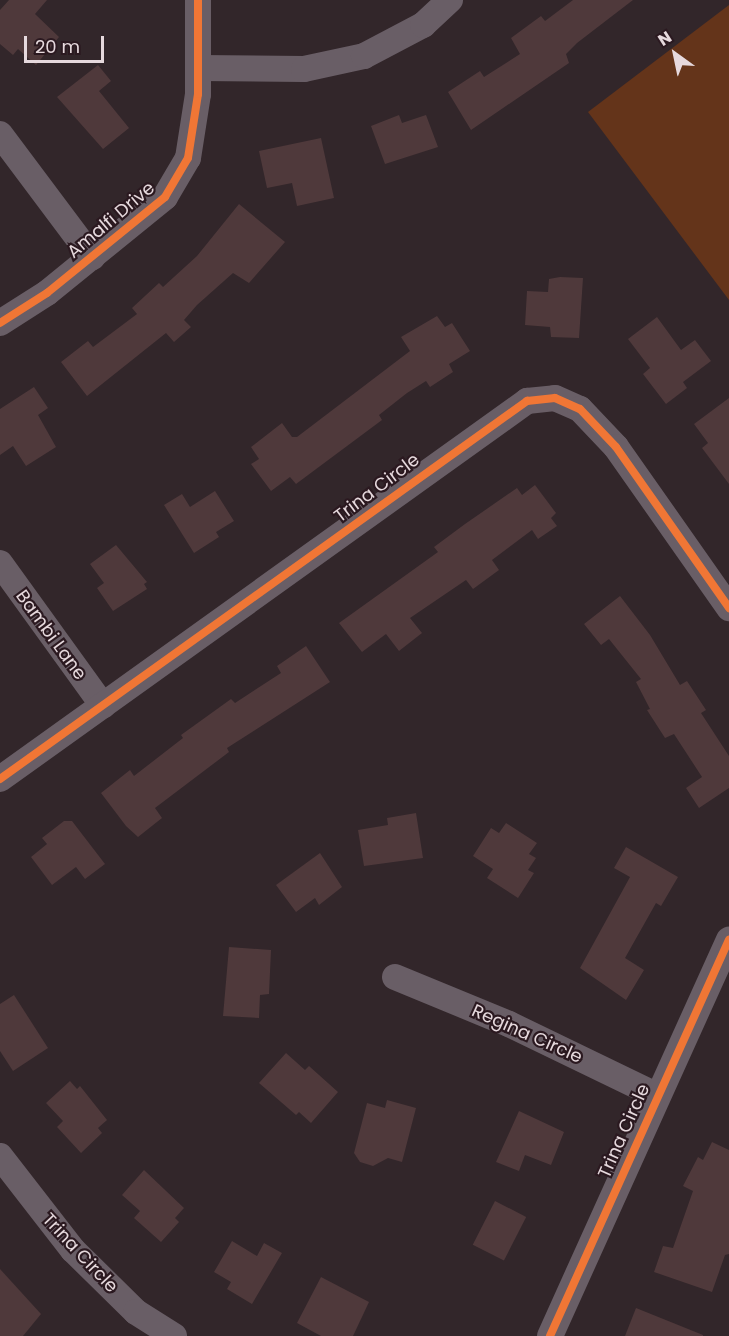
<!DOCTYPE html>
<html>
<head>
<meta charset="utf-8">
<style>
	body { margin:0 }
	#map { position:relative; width:729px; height:1336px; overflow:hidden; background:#32262a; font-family:Poppins,sans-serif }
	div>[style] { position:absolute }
	.green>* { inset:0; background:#64341a }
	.building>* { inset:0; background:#4f393b; transform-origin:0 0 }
	.minor>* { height:26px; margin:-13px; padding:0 13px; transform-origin:13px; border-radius:13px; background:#695e66 }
	.cycleway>* { height:8px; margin:-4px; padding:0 4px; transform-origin:4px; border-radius:4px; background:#f07635 }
	span { translate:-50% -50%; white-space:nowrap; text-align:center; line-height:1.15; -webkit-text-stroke:4.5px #2b1920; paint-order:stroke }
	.street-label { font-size:18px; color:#e6d9dd }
	.north { position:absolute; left:645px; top:24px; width:60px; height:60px; -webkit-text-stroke:4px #2b1920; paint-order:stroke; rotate:327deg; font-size:16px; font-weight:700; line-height:24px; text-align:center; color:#e6d9dd }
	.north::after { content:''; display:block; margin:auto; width:21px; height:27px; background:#e6d9dd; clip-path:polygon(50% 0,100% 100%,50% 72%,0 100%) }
	.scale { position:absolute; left:24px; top:36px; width:80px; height:27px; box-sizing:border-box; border:3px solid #e6d9dd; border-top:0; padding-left:8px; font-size:18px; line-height:21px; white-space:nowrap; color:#e6d9dd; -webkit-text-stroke:4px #2b1920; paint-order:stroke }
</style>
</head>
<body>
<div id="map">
	<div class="green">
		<div style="clip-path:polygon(729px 5px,729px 300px,588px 112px)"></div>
	</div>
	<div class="building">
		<div style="clip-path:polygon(9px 0,47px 0,35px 14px,59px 37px,36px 65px,18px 49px,13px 55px,0 44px,0 10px)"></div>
		<div style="clip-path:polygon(573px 0,633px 0,577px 43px,566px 54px,569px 63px,471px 130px,448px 92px,480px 71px,484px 77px,520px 54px,511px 38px,541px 16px,545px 21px)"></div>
		<div style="clip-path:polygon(98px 65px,111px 81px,99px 91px,129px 128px,103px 149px,57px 97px)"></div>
		<div style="clip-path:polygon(399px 115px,402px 123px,426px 115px,438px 147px,385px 164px,371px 126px)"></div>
		<div style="clip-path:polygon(321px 138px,334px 198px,297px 206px,292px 183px,267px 188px,259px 151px)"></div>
		<div style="clip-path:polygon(239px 204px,285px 242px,249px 283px,233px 273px,197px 305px,184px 320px,191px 327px,174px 342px,166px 333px,87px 396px,61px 362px,88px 341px,93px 347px,137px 314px,132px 308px,159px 283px,163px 287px,197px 256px)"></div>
		<div style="clip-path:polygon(560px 277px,583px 278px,579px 338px,551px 337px,550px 327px,525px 325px,527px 291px,548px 292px,549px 279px)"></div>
		<div style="clip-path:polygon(437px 316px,445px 327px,452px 323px,470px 351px,449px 364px,453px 372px,430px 387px,426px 381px,407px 393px,379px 415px,382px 420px,296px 484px,290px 477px,271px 491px,251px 464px,259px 459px,251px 447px,282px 423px,292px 437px,297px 437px,410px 351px,401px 337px)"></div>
		<div style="clip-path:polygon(657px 317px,681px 350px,695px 340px,711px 361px,683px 382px,687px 388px,666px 404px,643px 374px,650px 368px,628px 339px)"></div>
		<div style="clip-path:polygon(34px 387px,48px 408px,38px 415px,56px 447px,26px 466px,13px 446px,0 455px,0 409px)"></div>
		<div style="clip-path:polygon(729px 398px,729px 484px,702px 448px,708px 443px,694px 424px)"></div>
		<div style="clip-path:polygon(535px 485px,556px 513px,551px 518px,557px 526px,538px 539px,532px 530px,492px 560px,499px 570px,473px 589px,466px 580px,410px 618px,422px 633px,399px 651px,386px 634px,362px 652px,339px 623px,438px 552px,434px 547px,465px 524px,517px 488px,522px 495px)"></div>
		<div style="clip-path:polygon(215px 491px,234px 521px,216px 532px,219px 537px,194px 553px,164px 505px,182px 494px,190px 507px)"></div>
		<div style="clip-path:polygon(116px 545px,147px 582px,144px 584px,147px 589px,113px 611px,97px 588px,104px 583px,90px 564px)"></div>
		<div style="clip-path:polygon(620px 596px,650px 635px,680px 685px,687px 681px,706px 710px,701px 713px,729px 756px,729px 788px,699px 808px,686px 788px,702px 777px,674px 734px,665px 738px,647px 710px,650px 709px,636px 682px,641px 679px,609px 639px,601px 645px,584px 624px)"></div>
		<div style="clip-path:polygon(306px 646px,330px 682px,227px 748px,229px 752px,155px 808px,162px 818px,138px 837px,126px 826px,101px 793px,130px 770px,134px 776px,183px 738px,181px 735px,231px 699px,235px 703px,281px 673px,277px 666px)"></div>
		<div style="clip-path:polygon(416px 813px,423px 858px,364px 866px,358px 830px,388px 825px,387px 818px)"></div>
		<div style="clip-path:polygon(64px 821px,72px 821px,105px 864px,85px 879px,76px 867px,52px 885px,31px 857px,47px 844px,42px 838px)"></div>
		<div style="clip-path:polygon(506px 823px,537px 843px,529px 854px,536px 858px,528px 870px,534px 873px,518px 898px,487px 878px,493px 869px,473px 856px,491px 828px,499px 833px)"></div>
		<div style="clip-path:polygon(626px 847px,678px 877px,661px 906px,656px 903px,625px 958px,644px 970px,626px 1000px,580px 968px,630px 877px,614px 868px)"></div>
		<div style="clip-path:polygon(320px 853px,342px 887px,319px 905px,315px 898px,296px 912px,276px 885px)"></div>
		<div style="clip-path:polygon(229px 947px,271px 950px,269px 994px,260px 995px,259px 1018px,223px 1016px)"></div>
		<div style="clip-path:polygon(14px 995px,48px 1048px,13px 1071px,0 1051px,0 1004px)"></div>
		<div style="clip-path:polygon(286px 1053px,305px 1070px,309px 1066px,338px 1092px,311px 1123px,299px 1112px,296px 1115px,259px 1083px)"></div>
		<div style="clip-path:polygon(70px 1081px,77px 1089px,80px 1086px,107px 1120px,98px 1128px,102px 1133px,81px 1153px,57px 1127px,63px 1121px,46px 1103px)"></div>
		<div style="clip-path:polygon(387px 1100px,416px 1108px,402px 1162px,388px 1158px,373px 1166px,360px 1162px,354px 1153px,367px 1103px,385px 1108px)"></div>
		<div style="clip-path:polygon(519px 1111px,564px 1132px,551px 1165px,525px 1155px,519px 1171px,496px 1162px)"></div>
		<div style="clip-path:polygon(712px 1142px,729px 1150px,729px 1254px,725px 1255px,712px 1292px,654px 1272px,663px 1246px,673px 1248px,693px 1191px,683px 1186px,698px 1157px,703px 1160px)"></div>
		<div style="clip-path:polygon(144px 1170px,184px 1208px,175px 1218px,179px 1222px,161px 1242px,134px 1218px,140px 1211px,122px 1195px)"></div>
		<div style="left:495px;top:1201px;width:35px;height:49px;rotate:27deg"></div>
		<div style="clip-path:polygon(232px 1241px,257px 1256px,264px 1243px,282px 1253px,252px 1304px,227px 1289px,231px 1282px,214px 1272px)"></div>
		<div style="clip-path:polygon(0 1269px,41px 1314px,23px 1336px,0 1336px)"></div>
		<div style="clip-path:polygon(321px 1277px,369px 1302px,353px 1336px,321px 1336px,297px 1323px)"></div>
		<div style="clip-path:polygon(636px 1308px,703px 1335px,703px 1336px,625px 1336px)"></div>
	</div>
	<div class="minor">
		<div style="left:199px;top:68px;width:105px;rotate:0.5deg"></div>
		<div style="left:304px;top:69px;width:61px;rotate:-12.2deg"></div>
		<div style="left:364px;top:56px;width:67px;rotate:-27.7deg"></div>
		<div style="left:423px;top:25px;width:37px;rotate:-43deg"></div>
		<div style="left:0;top:134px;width:154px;rotate:53.2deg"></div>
		<div style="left:0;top:323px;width:56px;rotate:-32.6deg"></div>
		<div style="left:47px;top:293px;width:152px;rotate:-39.1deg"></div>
		<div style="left:165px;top:197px;width:45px;rotate:-59.5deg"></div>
		<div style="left:188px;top:158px;width:65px;rotate:-81.1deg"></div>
		<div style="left:198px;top:94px;width:94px;rotate:-90deg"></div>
		<div style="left:0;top:563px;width:176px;rotate:54.2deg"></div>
		<div style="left:0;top:779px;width:649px;rotate:-35.65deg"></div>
		<div style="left:527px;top:401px;width:28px;rotate:-6deg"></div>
		<div style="left:555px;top:398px;width:27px;rotate:24deg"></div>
		<div style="left:580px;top:409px;width:52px;rotate:46.5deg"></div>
		<div style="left:616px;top:447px;width:197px;rotate:54.9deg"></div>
		<div style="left:395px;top:977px;width:123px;rotate:22.4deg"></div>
		<div style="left:509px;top:1024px;width:163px;rotate:25.8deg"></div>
		<div style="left:0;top:1156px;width:119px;rotate:52.2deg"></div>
		<div style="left:73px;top:1250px;width:88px;rotate:44.5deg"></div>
		<div style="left:136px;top:1312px;width:45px;rotate:32.3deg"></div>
		<div style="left:550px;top:1336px;width:435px;rotate:-65.7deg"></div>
	</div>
	<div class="cycleway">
		<div style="left:0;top:323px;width:56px;rotate:-32.6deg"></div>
		<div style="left:47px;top:293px;width:152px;rotate:-39.1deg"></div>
		<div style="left:165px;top:197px;width:45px;rotate:-59.5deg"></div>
		<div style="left:188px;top:158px;width:65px;rotate:-81.1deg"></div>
		<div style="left:198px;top:94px;width:94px;rotate:-90deg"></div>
		<div style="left:0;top:779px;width:649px;rotate:-35.65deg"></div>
		<div style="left:527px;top:401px;width:28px;rotate:-6deg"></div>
		<div style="left:555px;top:398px;width:27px;rotate:24deg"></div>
		<div style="left:580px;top:409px;width:52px;rotate:46.5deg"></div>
		<div style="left:616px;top:447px;width:197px;rotate:54.9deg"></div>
		<div style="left:550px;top:1336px;width:435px;rotate:-65.7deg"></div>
	</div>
	<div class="street-label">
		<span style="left:111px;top:220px;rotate:-40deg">Amalfi Drive</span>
		<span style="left:377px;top:488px;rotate:-37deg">Trina Circle</span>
		<span style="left:51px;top:635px;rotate:54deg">Bambi Lane</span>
		<span style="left:527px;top:1034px;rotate:24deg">Regina Circle</span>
		<span style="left:624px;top:1131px;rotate:-66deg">Trina Circle</span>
		<span style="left:80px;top:1253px;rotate:47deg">Trina Circle</span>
	</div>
	<div class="north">N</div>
	<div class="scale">20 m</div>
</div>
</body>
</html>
